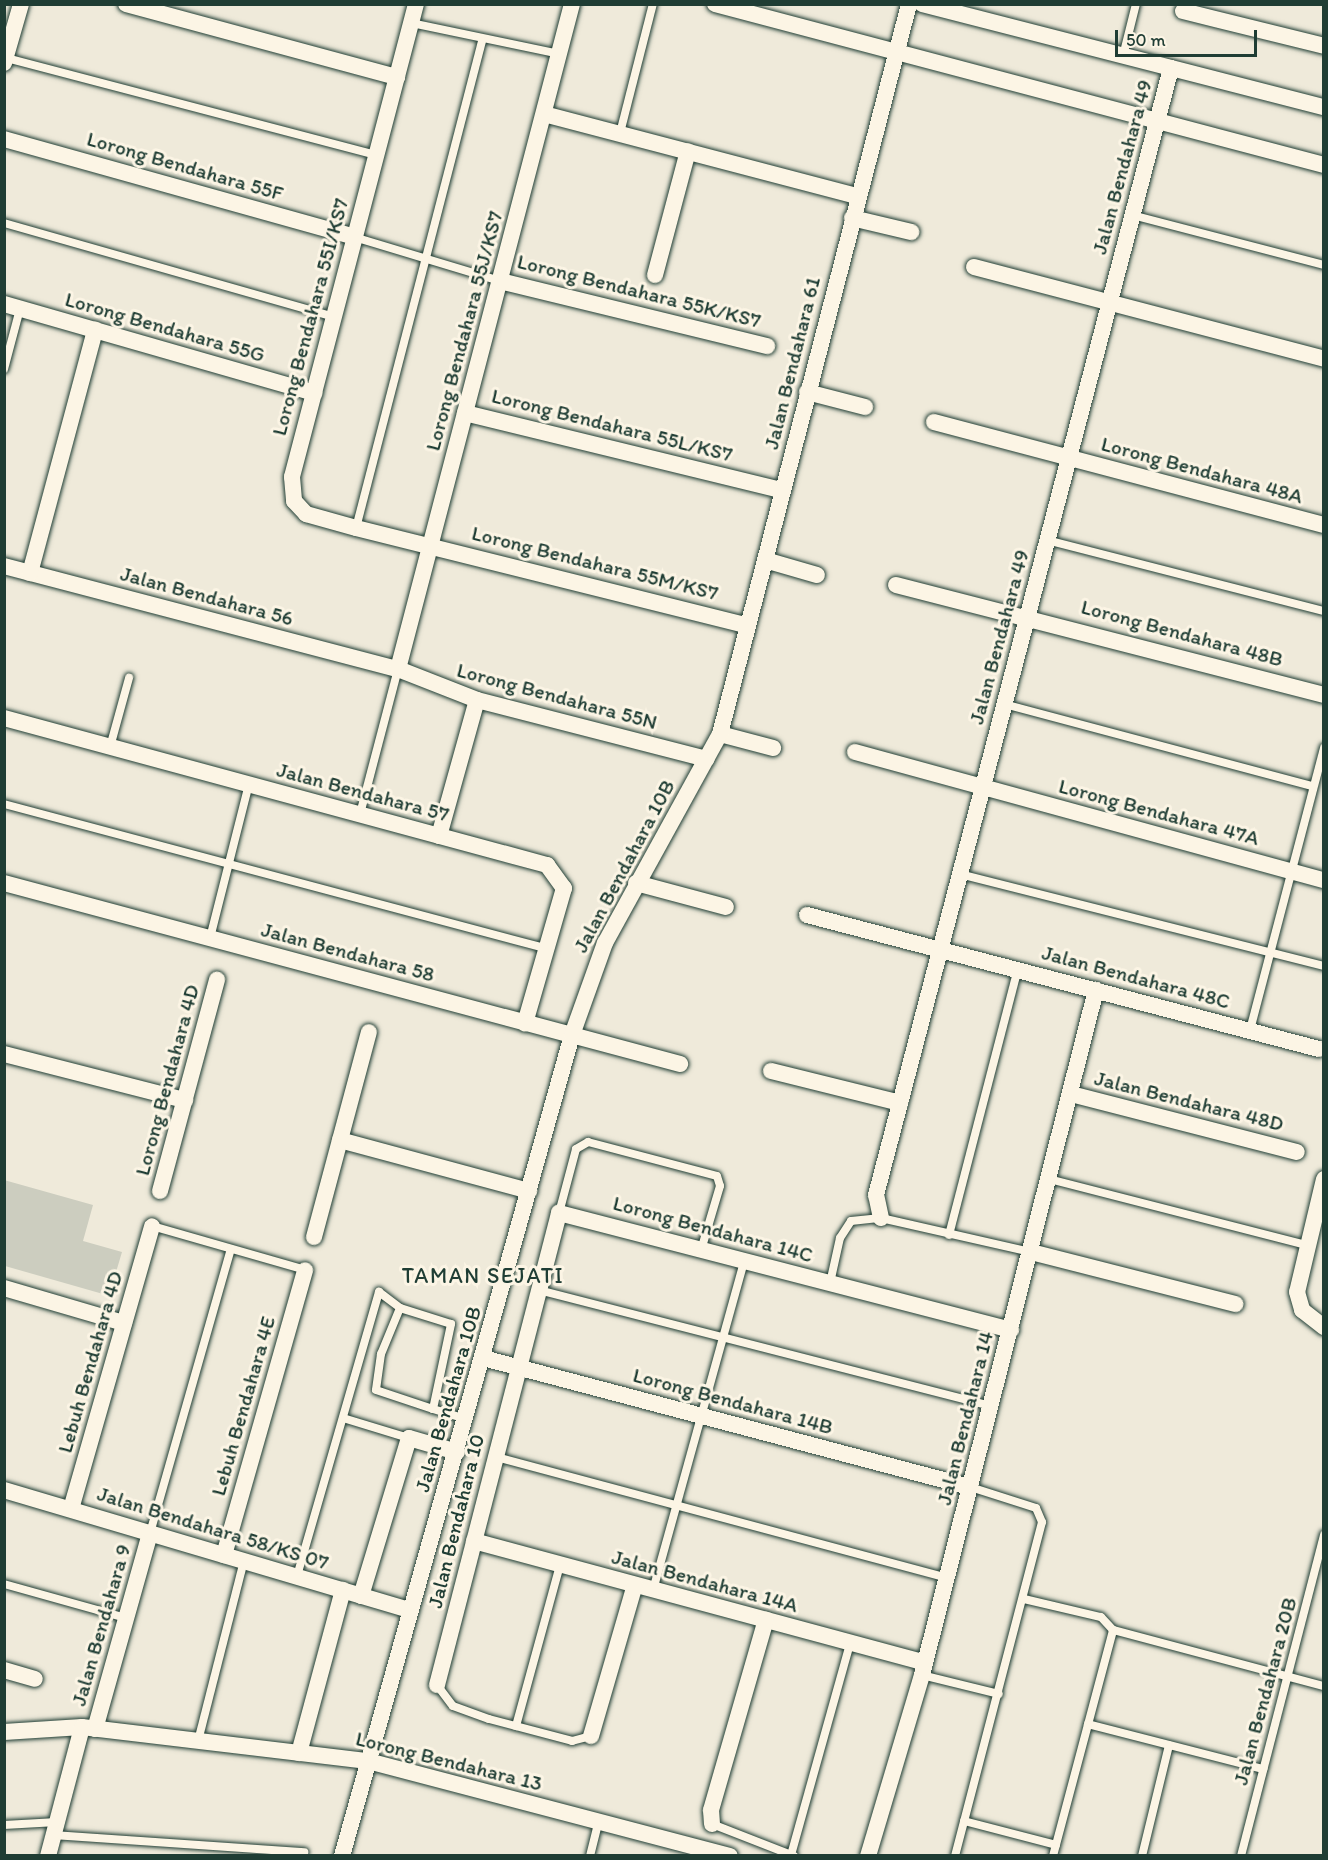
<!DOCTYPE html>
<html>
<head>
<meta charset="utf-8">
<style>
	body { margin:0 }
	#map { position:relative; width:1328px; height:1860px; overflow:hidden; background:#efeada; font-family:Itim,sans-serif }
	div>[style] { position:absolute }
	.green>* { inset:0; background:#cccdbf }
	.roads { filter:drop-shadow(0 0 2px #1f3d34) drop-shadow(0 0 2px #1f3d34) }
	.service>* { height:8px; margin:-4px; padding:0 4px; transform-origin:4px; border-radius:4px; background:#fcf5e5 }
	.minor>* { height:16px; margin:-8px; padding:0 8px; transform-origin:8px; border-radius:8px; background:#fcf5e5 }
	span { translate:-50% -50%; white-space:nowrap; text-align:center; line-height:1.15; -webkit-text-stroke:6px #fcf5e5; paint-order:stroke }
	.street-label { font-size:21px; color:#1f3d34 }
	.neighbourhood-label { font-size:22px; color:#1f3d34; letter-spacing:1.5px }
	.frame { position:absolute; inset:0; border:6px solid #1f3d34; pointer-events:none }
	.scale { position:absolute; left:1115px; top:30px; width:142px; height:27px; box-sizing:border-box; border:3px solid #1f3d34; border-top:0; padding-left:8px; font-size:18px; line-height:21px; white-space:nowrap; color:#1f3d34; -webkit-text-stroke:4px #fcf5e5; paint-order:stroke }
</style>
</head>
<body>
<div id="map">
	<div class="green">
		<div style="clip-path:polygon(4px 1180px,93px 1205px,83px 1241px,122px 1252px,111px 1289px,103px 1294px,5px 1266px)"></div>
	</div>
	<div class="roads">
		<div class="service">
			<div style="left:411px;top:23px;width:151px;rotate:11.8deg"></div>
			<div style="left:1123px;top:56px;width:54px;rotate:-76deg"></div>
			<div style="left:6px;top:58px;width:383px;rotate:14.7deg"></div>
			<div style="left:620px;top:133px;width:133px;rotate:-75.7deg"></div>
			<div style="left:1132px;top:215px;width:198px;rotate:14.6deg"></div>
			<div style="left:4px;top:223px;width:343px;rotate:15.9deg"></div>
			<div style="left:354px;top:237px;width:152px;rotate:16.8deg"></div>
			<div style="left:4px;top:369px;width:62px;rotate:-75.1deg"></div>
			<div style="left:356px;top:528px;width:503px;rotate:-75.49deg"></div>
			<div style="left:1047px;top:540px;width:286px;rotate:14.4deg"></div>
			<div style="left:1004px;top:704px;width:320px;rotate:14.9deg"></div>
			<div style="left:110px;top:747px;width:72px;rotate:-74.6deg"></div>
			<div style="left:4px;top:804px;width:563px;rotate:14.92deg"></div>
			<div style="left:360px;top:814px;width:150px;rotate:-75.3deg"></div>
			<div style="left:960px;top:874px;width:375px;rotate:14.2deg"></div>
			<div style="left:210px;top:938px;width:159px;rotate:-75.8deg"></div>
			<div style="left:1250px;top:1030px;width:292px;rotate:-75.3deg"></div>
			<div style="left:1049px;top:1179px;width:265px;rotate:14.4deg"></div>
			<div style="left:559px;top:1213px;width:66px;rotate:-75.1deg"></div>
			<div style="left:576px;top:1149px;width:14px;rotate:-30deg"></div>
			<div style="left:588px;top:1142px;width:133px;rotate:14.8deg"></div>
			<div style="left:717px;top:1176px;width:10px;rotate:73deg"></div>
			<div style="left:720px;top:1186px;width:67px;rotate:106.5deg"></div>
			<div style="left:152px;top:1226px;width:159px;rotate:16deg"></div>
			<div style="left:949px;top:1235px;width:275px;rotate:-75.5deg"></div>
			<div style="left:830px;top:1283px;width:46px;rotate:-77.5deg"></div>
			<div style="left:840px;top:1238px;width:20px;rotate:-57deg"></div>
			<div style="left:851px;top:1221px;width:30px;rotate:-6deg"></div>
			<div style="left:881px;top:1218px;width:154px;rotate:12.8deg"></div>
			<div style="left:539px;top:1290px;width:467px;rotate:14.4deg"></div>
			<div style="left:433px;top:1409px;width:87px;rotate:-78deg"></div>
			<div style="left:451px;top:1324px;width:53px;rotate:-162.6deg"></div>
			<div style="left:400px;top:1308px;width:50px;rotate:112.4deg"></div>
			<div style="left:381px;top:1354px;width:36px;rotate:98deg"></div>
			<div style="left:376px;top:1390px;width:60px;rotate:18.4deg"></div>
			<div style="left:433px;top:1409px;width:34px;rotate:17deg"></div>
			<div style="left:343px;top:1418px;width:69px;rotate:16.9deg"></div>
			<div style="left:496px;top:1457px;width:467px;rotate:15deg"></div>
			<div style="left:150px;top:1533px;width:295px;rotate:-74.1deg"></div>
			<div style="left:297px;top:1576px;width:296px;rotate:-73.9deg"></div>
			<div style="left:379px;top:1292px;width:26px;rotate:37deg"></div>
			<div style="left:4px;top:1584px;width:127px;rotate:15.6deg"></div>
			<div style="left:653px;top:1590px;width:341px;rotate:-74.5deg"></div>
			<div style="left:1024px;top:1599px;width:79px;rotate:13.2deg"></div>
			<div style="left:1101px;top:1617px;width:18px;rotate:47deg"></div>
			<div style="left:1113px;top:1630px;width:218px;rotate:14.9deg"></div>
			<div style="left:922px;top:1675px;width:79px;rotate:13.9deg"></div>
			<div style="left:437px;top:1685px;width:26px;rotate:53deg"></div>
			<div style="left:453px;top:1706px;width:38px;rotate:20deg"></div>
			<div style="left:489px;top:1719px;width:86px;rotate:14.8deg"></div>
			<div style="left:572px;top:1741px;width:20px;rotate:-15deg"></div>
			<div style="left:1088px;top:1724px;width:181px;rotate:14.4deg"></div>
			<div style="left:516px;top:1726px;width:167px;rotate:-74.7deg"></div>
			<div style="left:198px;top:1741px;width:186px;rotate:-75.7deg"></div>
			<div style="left:964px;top:1821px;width:95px;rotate:14.6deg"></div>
			<div style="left:712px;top:1824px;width:88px;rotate:21.3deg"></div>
			<div style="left:4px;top:1825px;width:53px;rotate:-3.2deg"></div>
			<div style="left:53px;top:1835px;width:252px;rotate:3.9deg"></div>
			<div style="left:791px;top:1855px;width:220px;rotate:-74.4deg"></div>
			<div style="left:590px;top:1856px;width:36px;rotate:-76deg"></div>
			<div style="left:955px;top:1856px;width:345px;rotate:-75.4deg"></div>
			<div style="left:1042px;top:1522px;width:15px;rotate:-113deg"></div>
			<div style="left:1036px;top:1508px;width:69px;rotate:-162.3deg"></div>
			<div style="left:1053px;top:1856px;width:234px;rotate:-75.1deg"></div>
			<div style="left:1142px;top:1856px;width:114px;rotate:-76.3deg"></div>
			<div style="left:1241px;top:1856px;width:332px;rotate:-75.5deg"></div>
		</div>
		<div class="minor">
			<div style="left:126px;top:4px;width:281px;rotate:15.1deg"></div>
			<div style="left:416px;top:4px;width:489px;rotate:104.7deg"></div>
			<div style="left:292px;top:477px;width:24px;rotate:85deg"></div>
			<div style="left:294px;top:501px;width:18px;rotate:47deg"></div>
			<div style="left:306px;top:514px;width:52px;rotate:15.6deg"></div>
			<div style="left:356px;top:528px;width:404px;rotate:14deg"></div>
			<div style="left:715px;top:4px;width:630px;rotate:14.81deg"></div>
			<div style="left:922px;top:4px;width:415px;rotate:14.4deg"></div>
			<div style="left:1183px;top:11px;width:145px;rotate:13.9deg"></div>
			<div style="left:4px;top:63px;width:61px;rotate:-73.9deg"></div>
			<div style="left:544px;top:114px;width:324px;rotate:14.7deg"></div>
			<div style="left:4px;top:139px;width:363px;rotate:15.6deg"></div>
			<div style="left:852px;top:218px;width:61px;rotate:13.3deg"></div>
			<div style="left:974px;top:267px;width:362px;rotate:14.7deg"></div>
			<div style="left:655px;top:275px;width:128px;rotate:-75.1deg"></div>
			<div style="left:500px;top:281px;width:275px;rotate:13.7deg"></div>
			<div style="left:4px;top:304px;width:323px;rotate:16deg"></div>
			<div style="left:807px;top:392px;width:60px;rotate:14.5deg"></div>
			<div style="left:465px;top:413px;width:326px;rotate:13.7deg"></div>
			<div style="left:934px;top:422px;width:403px;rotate:14.8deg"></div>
			<div style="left:765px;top:560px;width:54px;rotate:16.1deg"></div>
			<div style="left:4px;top:566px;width:407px;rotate:14.7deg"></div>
			<div style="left:398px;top:669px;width:85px;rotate:21.4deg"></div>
			<div style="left:477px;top:700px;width:237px;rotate:14.4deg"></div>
			<div style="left:30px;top:573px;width:252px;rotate:-75deg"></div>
			<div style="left:896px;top:585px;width:442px;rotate:14.4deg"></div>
			<div style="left:398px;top:669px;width:687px;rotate:-75.34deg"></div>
			<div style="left:4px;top:718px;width:563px;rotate:15.15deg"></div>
			<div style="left:547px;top:865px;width:29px;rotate:54deg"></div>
			<div style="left:564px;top:888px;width:141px;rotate:106.1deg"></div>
			<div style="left:720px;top:734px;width:55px;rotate:14.8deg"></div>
			<div style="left:855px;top:752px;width:486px;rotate:15.3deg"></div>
			<div style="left:439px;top:836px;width:141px;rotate:-74.4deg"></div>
			<div style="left:4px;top:883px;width:700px;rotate:14.99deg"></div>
			<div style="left:636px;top:883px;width:93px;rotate:14.9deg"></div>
			<div style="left:807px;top:915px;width:529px;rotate:14.67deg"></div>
			<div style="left:4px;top:1054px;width:187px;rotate:14.3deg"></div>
			<div style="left:771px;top:1071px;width:133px;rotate:13.9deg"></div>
			<div style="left:1071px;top:1094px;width:233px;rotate:14.4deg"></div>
			<div style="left:340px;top:1140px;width:196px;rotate:15.1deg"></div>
			<div style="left:1324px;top:1179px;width:116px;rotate:103.4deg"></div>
			<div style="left:1297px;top:1292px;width:19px;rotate:74deg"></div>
			<div style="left:1302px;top:1310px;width:28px;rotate:38deg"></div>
			<div style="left:160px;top:1191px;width:219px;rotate:-74.9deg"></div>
			<div style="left:881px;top:1218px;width:24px;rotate:-102deg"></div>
			<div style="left:876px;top:1195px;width:1165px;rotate:-75.33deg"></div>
			<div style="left:314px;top:1237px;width:212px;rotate:-75deg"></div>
			<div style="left:1031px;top:1252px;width:211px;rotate:14.3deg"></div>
			<div style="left:4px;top:1288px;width:125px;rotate:16.3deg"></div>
			<div style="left:483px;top:1358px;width:504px;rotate:14.84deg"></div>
			<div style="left:4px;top:1490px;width:423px;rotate:16.5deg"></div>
			<div style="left:71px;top:1509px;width:294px;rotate:-74deg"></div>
			<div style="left:474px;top:1541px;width:467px;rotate:15.1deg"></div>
			<div style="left:224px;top:1555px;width:296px;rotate:-74.1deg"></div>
			<div style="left:361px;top:1596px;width:165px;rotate:-73.1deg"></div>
			<div style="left:409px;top:1438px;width:50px;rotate:16.3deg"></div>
			<div style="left:4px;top:1670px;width:32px;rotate:16deg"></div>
			<div style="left:437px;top:1685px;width:488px;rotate:-75.5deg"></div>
			<div style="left:559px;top:1213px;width:467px;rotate:14.5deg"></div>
			<div style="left:95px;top:1729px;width:204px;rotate:-74.3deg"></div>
			<div style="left:4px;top:1732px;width:78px;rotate:-3.7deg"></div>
			<div style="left:82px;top:1727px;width:288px;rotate:6.8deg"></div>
			<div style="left:368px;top:1761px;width:374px;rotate:14.7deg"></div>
			<div style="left:591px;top:1736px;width:157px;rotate:-73.8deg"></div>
			<div style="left:299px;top:1753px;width:169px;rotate:-74.9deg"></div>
			<div style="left:712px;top:1824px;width:14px;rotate:-94deg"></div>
			<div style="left:711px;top:1810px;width:198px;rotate:-73.9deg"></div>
			<div style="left:48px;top:1856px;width:133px;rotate:-75.2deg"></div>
			<div style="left:342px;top:1856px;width:853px;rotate:-74.35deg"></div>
			<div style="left:572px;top:1035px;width:98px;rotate:-70.3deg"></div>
			<div style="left:605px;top:943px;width:239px;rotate:-61.2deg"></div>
			<div style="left:720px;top:734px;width:754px;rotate:-75.48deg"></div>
			<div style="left:868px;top:1856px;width:189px;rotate:-73.4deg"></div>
			<div style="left:922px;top:1675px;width:707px;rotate:-75.75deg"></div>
		</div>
	</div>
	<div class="street-label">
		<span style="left:185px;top:166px;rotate:16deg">Lorong Bendahara 55F</span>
		<span style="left:1122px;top:167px;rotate:-75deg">Jalan Bendahara 49</span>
		<span style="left:639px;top:291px;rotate:14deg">Lorong Bendahara 55K/KS7</span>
		<span style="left:310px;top:317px;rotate:-75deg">Lorong Bendahara 55I/KS7</span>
		<span style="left:165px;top:327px;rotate:16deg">Lorong Bendahara 55G</span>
		<span style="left:464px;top:331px;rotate:-75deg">Lorong Bendahara 55J/KS7</span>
		<span style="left:792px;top:363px;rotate:-76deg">Jalan Bendahara 61</span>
		<span style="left:612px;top:425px;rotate:14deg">Lorong Bendahara 55L/KS7</span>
		<span style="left:1202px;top:470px;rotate:15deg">Lorong Bendahara 48A</span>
		<span style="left:595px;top:563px;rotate:14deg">Lorong Bendahara 55M/KS7</span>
		<span style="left:207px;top:596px;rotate:15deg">Jalan Bendahara 56</span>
		<span style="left:1182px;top:633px;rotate:15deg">Lorong Bendahara 48B</span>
		<span style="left:999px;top:637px;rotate:-75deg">Jalan Bendahara 49</span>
		<span style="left:557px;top:696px;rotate:15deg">Lorong Bendahara 55N</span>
		<span style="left:363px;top:792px;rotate:15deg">Jalan Bendahara 57</span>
		<span style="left:1159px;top:812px;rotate:15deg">Lorong Bendahara 47A</span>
		<span style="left:624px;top:866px;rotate:-62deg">Jalan Bendahara 10B</span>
		<span style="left:348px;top:952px;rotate:15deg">Jalan Bendahara 58</span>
		<span style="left:1136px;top:977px;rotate:15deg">Jalan Bendahara 48C</span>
		<span style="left:167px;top:1080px;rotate:-75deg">Lorong Bendahara 4D</span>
		<span style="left:1189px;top:1101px;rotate:14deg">Jalan Bendahara 48D</span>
		<span style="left:713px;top:1229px;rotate:15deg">Lorong Bendahara 14C</span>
		<span style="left:90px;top:1362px;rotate:-74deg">Lebuh Bendahara 4D</span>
		<span style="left:448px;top:1399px;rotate:-74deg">Jalan Bendahara 10B</span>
		<span style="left:733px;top:1401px;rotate:15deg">Lorong Bendahara 14B</span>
		<span style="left:243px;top:1406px;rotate:-74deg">Lebuh Bendahara 4E</span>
		<span style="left:965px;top:1418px;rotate:-76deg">Jalan Bendahara 14</span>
		<span style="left:456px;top:1521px;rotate:-76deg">Jalan Bendahara 10</span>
		<span style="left:213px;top:1528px;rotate:17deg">Jalan Bendahara 58/KS 07</span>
		<span style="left:705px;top:1581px;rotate:15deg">Jalan Bendahara 14A</span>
		<span style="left:101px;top:1625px;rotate:-74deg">Jalan Bendahara 9</span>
		<span style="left:1265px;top:1691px;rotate:-75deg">Jalan Bendahara 20B</span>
		<span style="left:449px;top:1761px;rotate:14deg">Lorong Bendahara 13</span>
	</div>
	<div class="neighbourhood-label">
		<span style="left:483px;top:1276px">TAMAN SEJATI</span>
	</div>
	<div class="frame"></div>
	<div class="scale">50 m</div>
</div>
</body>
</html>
